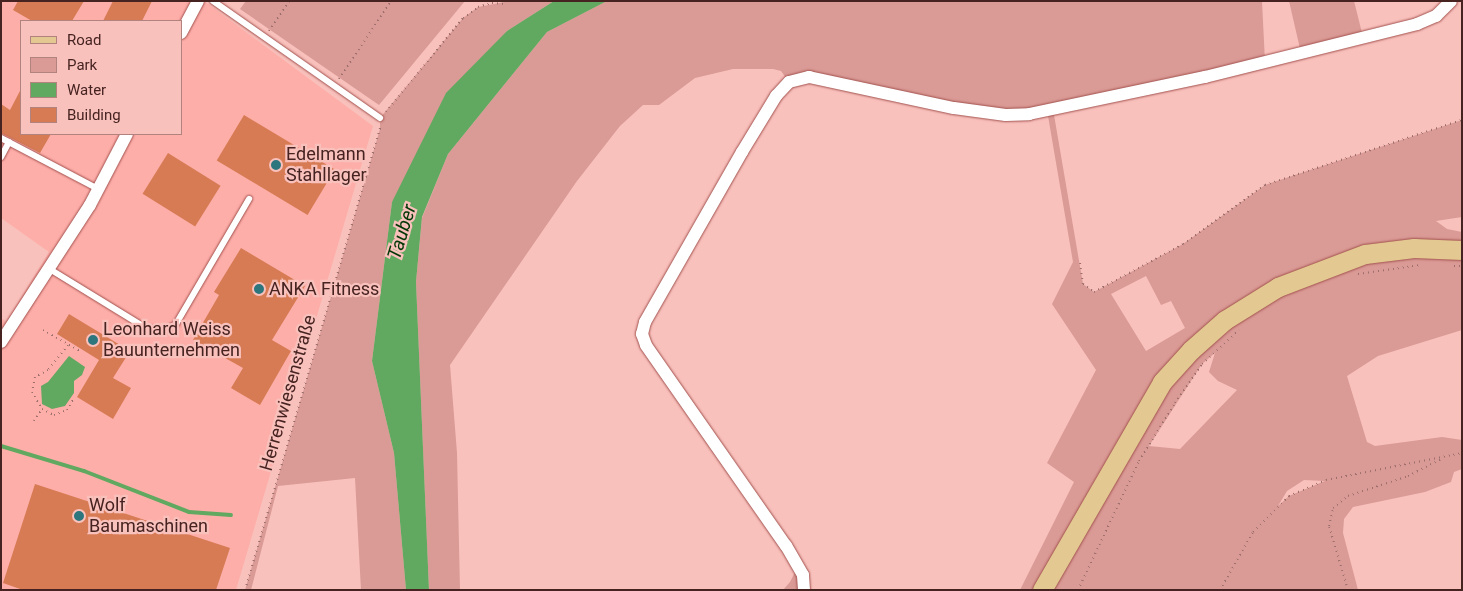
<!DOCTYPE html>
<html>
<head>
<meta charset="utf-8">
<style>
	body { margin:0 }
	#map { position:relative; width:1463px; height:591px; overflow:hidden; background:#f9c1bc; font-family:Roboto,sans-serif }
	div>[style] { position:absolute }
	.built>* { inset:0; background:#feaea9 }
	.green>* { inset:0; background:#da9a95 }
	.water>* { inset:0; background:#61a860 }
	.stream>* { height:4px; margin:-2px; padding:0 2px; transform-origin:2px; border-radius:2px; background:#61a860 }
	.building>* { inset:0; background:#d77b54; transform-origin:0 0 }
	.path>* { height:2px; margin-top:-1px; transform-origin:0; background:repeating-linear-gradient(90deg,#9d6f6c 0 1px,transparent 0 5px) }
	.roads { filter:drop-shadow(0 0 1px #a2514e) drop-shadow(0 0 1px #a2514e) }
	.lane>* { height:6px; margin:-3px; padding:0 3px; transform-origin:3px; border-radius:3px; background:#fff }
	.street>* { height:12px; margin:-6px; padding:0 6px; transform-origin:6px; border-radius:6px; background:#fff }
	.primary>* { height:19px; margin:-9.5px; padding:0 9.5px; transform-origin:9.5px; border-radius:9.5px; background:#e3c991 }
	.dots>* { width:14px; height:14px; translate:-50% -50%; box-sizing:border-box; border:2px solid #f9c1bc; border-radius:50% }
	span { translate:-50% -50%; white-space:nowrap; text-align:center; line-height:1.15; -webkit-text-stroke:4.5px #f9c1bc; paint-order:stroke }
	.poi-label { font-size:18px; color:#462321 }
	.left { translate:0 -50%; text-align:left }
	.street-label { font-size:18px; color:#462321 }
	.water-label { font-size:19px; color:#013605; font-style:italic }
	.frame { position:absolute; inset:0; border:2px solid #462321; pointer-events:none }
	.legend { position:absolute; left:20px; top:20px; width:162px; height:115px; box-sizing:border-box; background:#f9c1bc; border:1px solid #b1827e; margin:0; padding:6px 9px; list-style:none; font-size:15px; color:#462321 }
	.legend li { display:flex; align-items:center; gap:10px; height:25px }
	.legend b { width:25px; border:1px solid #b1827e }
</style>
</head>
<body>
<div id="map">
	<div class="built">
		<div style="clip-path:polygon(evenodd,1px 1px,204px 1px,373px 126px,236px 590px,1px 590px,1px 318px,6px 322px,49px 252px,1px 218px,1px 1px,21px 21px,181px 21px,181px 134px,21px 134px,21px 21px)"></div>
	</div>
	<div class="green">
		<div style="clip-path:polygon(246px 1px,465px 1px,379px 105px,240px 9px)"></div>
		<div style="clip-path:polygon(510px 1px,554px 1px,507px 31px,392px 202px,372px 361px,394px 453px,406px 590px,361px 590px,355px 478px,278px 486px,251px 590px,245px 590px,380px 129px,380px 118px,463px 18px,478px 7px)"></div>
		<div style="clip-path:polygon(evenodd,607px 1px,1262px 1px,1265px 62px,1053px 109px,1083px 284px,1094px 292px,1183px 244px,1265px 185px,1462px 120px,1462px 217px,1436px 221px,1447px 229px,1462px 232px,1462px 330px,1378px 356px,1347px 376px,1367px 442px,1375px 446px,1442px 437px,1462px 440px,1462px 469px,1454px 472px,1451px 482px,1425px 492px,1353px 507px,1344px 519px,1343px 533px,1358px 590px,1020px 590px,1074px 482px,1047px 463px,1096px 370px,1052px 304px,1073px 262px,1047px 110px,1006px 115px,831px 82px,789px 82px,781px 71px,773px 69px,733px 69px,695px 78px,659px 105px,643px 105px,620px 126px,577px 181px,450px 365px,457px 453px,460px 590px,429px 590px,416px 282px,422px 218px,448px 154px,547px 32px,607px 1px,1146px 276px,1161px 305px,1171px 301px,1185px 328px,1146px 351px,1111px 294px,1146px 276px,607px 1px,1215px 353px,1209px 372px,1218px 381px,1237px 390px,1180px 449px,1149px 446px,1202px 364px,1215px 353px,607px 1px,1304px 480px,1325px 481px,1289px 496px,1278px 506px,1287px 491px,1304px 480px)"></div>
		<div style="clip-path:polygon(1289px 1px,1354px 1px,1363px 37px,1301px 53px)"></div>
		<div style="clip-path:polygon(798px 566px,803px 590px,783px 590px,790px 582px)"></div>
	</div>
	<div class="water">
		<div style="clip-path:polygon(554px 1px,607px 1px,547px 32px,448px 154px,422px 217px,416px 282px,429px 590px,406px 590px,394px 453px,372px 361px,392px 202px,446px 93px,507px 31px)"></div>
		<div style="clip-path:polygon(69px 356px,85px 367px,82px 375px,74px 381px,74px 393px,65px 406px,52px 409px,42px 404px,41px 386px,48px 382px)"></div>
	</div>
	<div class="stream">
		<div style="left:1px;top:446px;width:87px;rotate:16.8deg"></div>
		<div style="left:84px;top:471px;width:113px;rotate:21.3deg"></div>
		<div style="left:189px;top:512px;width:42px;rotate:4.1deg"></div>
	</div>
	<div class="building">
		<div style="clip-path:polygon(18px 1px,84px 1px,72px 21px,32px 21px,13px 10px)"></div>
		<div style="clip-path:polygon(113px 1px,152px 1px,142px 21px,103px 21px)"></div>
		<div style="clip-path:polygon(21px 89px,21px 134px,51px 134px,40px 153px,1px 133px,1px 104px,10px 110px)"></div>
		<div style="left:244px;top:115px;width:106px;height:53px;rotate:31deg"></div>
		<div style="left:168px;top:153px;width:62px;height:48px;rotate:32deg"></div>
		<div style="clip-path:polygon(241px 248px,305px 286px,272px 340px,291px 351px,260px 405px,231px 388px,243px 368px,193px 340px,219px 295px,214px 292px)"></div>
		<div style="clip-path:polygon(69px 314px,130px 351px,113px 378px,131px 388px,113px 419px,77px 397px,99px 360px,57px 334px)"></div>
		<div style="clip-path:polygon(35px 484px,230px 548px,216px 590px,23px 590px,3px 583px)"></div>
	</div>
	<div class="path">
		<div style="left:269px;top:31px;width:36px;rotate:-56deg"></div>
		<div style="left:339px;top:79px;width:94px;rotate:-56.3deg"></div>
		<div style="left:386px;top:112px;width:122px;rotate:-50.7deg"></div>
		<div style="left:463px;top:18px;width:19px;rotate:-36deg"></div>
		<div style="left:478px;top:7px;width:15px;rotate:-16deg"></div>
		<div style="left:492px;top:3px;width:14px;rotate:4deg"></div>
		<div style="left:1080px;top:263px;width:21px;rotate:82deg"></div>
		<div style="left:1083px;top:284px;width:14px;rotate:36deg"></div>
		<div style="left:1094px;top:292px;width:101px;rotate:-28.3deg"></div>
		<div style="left:1183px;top:244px;width:101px;rotate:-35.7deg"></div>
		<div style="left:1265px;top:185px;width:207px;rotate:-18.3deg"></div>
		<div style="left:1454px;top:266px;width:8px"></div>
		<div style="left:1358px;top:274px;width:63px;rotate:-8.3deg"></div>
		<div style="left:43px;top:330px;width:43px;rotate:29.6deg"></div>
		<div style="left:68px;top:345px;width:32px;rotate:129deg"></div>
		<div style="left:48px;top:370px;width:15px;rotate:152deg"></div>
		<div style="left:35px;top:377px;width:15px;rotate:101deg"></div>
		<div style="left:32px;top:392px;width:20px;rotate:60deg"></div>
		<div style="left:42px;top:409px;width:13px;rotate:27deg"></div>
		<div style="left:54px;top:415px;width:14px;rotate:-21deg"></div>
		<div style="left:67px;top:410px;width:14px;rotate:-60deg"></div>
		<div style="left:34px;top:421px;width:14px;rotate:-56deg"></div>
		<div style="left:245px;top:590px;width:482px;rotate:-73.7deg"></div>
		<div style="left:1078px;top:590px;width:143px;rotate:-64.7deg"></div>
		<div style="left:1139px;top:461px;width:68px;rotate:-58.2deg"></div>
		<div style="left:1175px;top:403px;width:47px;rotate:-55.3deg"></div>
		<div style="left:1202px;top:364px;width:50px;rotate:-42.6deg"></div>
		<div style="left:1220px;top:590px;width:67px;rotate:-60.4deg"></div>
		<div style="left:1253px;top:532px;width:51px;rotate:-45deg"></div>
		<div style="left:1289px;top:496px;width:40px;rotate:-23.4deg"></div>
		<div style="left:1326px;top:480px;width:139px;rotate:-11.2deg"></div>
		<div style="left:1348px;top:590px;width:67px;rotate:-106.5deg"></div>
		<div style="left:1329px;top:526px;width:18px;rotate:-77deg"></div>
		<div style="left:1333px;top:508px;width:19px;rotate:-39deg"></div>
		<div style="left:1348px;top:496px;width:63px;rotate:-18.4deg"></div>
		<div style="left:1408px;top:476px;width:37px;rotate:-27deg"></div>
	</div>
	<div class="roads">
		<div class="lane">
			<div style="left:213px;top:1px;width:204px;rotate:35deg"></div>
			<div style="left:1px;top:138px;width:110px;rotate:27.7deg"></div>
			<div style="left:1px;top:157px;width:17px;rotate:-62deg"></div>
			<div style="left:48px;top:268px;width:115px;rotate:31.5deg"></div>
			<div style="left:146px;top:328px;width:18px;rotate:9deg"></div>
			<div style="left:164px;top:331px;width:14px;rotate:-30deg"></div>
			<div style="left:176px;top:324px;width:145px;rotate:-59.7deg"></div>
		</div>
		<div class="street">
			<div style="left:181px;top:33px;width:36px;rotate:-62deg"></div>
			<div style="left:1px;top:342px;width:163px;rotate:-57deg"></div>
			<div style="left:90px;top:205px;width:80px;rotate:-62.5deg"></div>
			<div style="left:804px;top:590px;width:15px;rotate:-94deg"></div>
			<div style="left:803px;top:575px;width:34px;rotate:-120deg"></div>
			<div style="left:786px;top:546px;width:245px;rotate:-124.9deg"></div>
			<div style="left:646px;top:345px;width:12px;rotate:-110deg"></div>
			<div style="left:642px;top:334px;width:12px;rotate:-76deg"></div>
			<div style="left:645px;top:322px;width:196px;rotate:-60.3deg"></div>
			<div style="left:742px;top:152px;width:66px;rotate:-58.7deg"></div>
			<div style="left:776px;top:96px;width:19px;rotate:-47deg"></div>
			<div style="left:789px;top:82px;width:21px;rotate:-14deg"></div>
			<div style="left:809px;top:77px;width:148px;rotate:12.1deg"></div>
			<div style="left:954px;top:108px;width:52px;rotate:7.7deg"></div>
			<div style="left:1006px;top:115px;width:23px;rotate:-2deg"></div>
			<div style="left:1029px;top:114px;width:180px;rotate:-11.9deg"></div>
			<div style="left:1205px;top:77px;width:219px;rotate:-14deg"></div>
			<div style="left:1417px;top:24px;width:21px;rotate:-23deg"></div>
			<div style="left:1436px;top:16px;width:21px;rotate:-45deg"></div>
		</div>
		<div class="primary">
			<div style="left:1042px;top:590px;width:240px;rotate:-60deg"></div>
			<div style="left:1162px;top:382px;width:43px;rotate:-47.8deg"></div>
			<div style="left:1191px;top:350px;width:45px;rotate:-41.4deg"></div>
			<div style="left:1225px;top:320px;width:62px;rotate:-31.9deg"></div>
			<div style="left:1278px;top:287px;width:93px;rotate:-20.8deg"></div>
			<div style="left:1365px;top:254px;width:49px;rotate:-7deg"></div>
			<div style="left:1414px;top:248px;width:48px;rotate:2.4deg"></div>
		</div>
	</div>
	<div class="dots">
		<div style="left:276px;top:165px;background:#2d767d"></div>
		<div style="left:259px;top:289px;background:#2d767d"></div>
		<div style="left:93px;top:340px;background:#2d767d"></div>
		<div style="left:79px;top:516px;background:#2d767d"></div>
	</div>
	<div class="poi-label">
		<span class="left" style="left:286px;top:165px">Edelmann<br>Stahllager</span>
		<span class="left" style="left:269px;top:289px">ANKA Fitness</span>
		<span class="left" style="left:103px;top:340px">Leonhard Weiss<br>Bauunternehmen</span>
		<span class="left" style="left:89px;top:516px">Wolf<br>Baumaschinen</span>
	</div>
	<div class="street-label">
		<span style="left:288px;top:393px;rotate:-74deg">Herrenwiesenstraße</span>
	</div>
	<div class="water-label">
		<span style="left:402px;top:232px;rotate:-73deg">Tauber</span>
	</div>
	<div class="frame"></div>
	<ul class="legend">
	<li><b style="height:6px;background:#e3c991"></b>Road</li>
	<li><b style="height:14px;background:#da9a95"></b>Park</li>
	<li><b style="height:14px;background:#61a860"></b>Water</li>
	<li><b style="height:14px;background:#d77b54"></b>Building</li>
	</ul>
</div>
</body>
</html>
